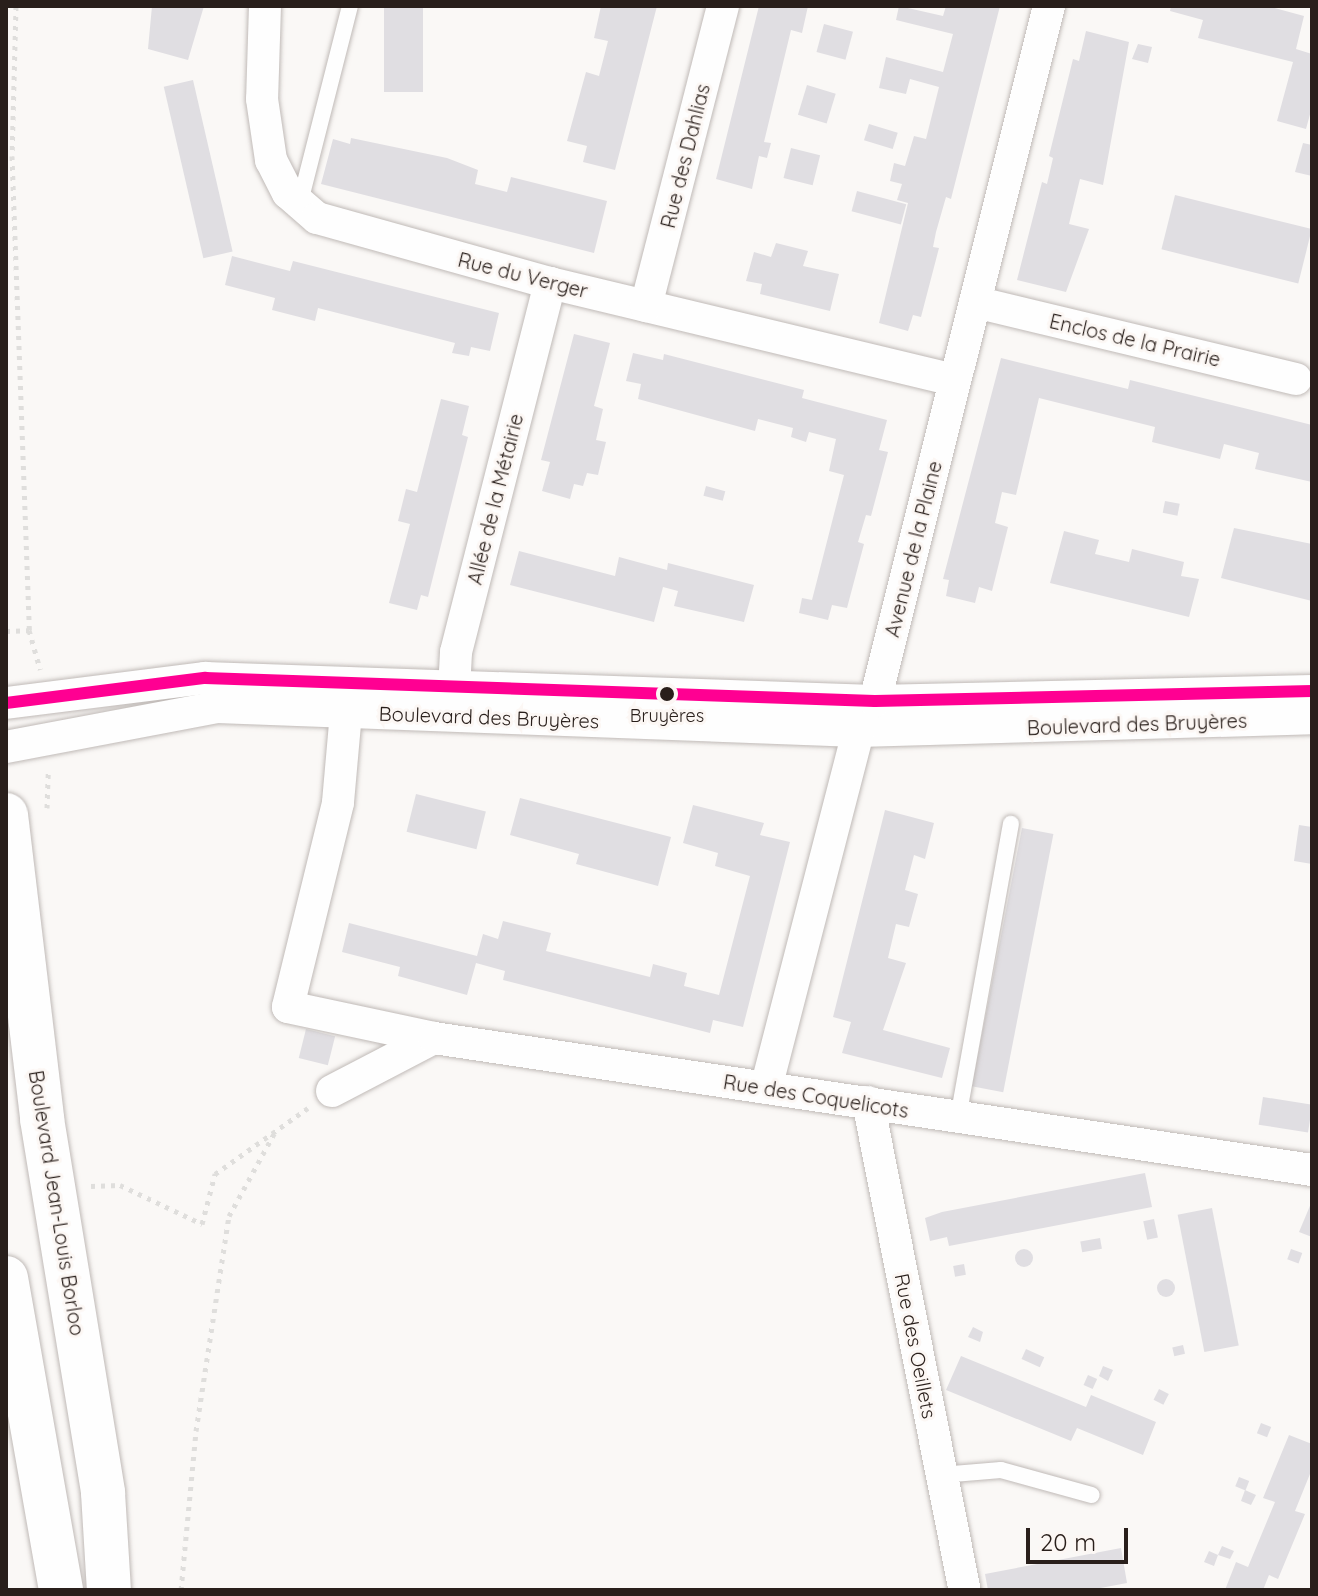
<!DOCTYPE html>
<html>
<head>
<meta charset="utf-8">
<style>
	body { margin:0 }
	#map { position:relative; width:1318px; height:1596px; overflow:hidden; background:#faf8f6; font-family:Quicksand,sans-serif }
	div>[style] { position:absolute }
	.building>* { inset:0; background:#e0dee2; transform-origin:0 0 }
	.round { border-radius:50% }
	.path>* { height:5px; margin-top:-2.5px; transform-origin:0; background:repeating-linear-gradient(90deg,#dfdedc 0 4px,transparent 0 10px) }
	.roads { filter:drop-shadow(0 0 2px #c0bab7) drop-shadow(0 0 2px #c0bab7) }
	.service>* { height:16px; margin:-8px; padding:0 8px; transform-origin:8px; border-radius:8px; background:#fefefe }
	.minor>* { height:32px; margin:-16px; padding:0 16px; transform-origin:16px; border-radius:16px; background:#fefefe }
	.secondary>* { height:44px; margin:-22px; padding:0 22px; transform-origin:22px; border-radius:22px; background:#fefefe }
	.bus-1>* { height:12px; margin:-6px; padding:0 6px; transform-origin:6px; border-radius:6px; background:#ff0092 }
	.dots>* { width:22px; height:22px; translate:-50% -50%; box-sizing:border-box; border:4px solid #fcf7f4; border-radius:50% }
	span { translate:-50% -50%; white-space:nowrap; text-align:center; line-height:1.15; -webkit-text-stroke:6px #fcf7f4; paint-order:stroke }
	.bus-label { font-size:18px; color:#291f1b }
	.street-label { font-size:20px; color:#291f1b }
	.frame { position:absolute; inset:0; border:8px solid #291f1b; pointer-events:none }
	.scale { position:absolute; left:1026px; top:1528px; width:102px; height:36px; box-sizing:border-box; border:4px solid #291f1b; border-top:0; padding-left:10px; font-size:24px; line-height:28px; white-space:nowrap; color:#291f1b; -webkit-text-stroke:6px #fcf7f4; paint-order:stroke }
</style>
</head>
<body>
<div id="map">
	<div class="building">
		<div style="clip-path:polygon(152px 6px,204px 6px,188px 60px,148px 49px)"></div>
		<div style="left:384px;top:6px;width:39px;height:86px"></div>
		<div style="clip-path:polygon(601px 6px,657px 6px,615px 170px,583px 162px,587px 146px,567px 141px,586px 72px,599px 76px,608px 41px,594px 38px)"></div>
		<div style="clip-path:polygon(759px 6px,808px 6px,802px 33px,791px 30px,764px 142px,771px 143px,767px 158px,759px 156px,752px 189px,716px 179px)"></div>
		<div style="clip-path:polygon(899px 6px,943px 16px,946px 6px,1000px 6px,951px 199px,946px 197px,936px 232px,933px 247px,939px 248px,921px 317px,913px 315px,908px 331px,879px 323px,908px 203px,897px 200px,902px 184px,890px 181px,894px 163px,905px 166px,914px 136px,926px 139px,939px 87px,910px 79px,906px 94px,879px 88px,886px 57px,943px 72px,953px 34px,896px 20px)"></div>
		<div style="clip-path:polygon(1171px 6px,1267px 6px,1304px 16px,1296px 49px,1312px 54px,1312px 107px,1306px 129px,1277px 121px,1293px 62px,1198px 38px,1203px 20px,1170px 11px)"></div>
		<div style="left:824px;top:24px;width:30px;height:29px;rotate:15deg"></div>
		<div style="clip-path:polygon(1086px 31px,1129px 42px,1103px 185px,1080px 179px,1069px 224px,1089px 229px,1066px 292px,1017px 280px,1042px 182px,1047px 184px,1053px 158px,1049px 156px,1073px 59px,1079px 61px)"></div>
		<div style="clip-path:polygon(1138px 44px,1152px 47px,1148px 63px,1132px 59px)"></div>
		<div style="left:193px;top:80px;width:176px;height:30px;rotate:77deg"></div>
		<div style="left:807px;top:85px;width:30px;height:31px;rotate:17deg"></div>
		<div style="left:869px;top:124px;width:30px;height:17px;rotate:17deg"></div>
		<div style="clip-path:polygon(351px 138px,447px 158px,478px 170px,475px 184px,507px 192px,511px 177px,607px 201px,594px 253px,321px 184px,333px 139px,350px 144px)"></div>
		<div style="clip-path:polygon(1303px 143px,1312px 145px,1312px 176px,1295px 172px)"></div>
		<div style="left:791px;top:148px;width:30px;height:31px;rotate:14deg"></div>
		<div style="left:857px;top:191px;width:51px;height:21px;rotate:15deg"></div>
		<div style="left:1175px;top:195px;width:141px;height:56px;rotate:14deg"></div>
		<div style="clip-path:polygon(776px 243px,808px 251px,803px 266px,839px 274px,830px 311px,760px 294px,762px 284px,746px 281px,754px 252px,771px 257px)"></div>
		<div style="clip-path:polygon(232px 256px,290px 271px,293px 261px,499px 313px,490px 351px,471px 347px,469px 356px,452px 353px,455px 343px,318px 308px,315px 321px,272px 310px,275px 298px,225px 285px)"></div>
		<div style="clip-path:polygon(574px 334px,610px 343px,594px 406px,603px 409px,596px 440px,606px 442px,598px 475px,587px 473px,583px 486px,574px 484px,570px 499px,542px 491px,550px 462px,541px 460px)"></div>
		<div style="clip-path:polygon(633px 353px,663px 360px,664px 354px,804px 390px,802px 398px,887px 420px,879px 450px,888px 452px,871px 516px,866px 515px,858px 542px,864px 544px,847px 608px,832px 605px,828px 620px,799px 613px,802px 598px,812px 600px,844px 475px,829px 471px,836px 439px,809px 432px,806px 442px,791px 437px,793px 428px,758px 419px,755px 431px,638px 399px,641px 384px,626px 381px)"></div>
		<div style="clip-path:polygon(1001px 358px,1128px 389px,1130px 380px,1312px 425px,1312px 482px,1255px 469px,1259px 453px,1224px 444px,1220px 459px,1152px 442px,1155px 427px,1039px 398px,1016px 495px,1002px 492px,995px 523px,1008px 527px,992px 591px,979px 587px,975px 603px,946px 596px,949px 580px,943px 579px)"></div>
		<div style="clip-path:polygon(441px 399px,469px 406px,462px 435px,468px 437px,428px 597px,421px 595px,417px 610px,389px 603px,410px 524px,398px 521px,406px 489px,417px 492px)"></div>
		<div style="left:706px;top:486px;width:20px;height:10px;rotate:15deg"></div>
		<div style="left:1165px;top:501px;width:15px;height:12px;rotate:11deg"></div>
		<div style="clip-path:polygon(1234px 528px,1312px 544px,1312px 601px,1221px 578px)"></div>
		<div style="clip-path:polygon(1064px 531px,1099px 540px,1095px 554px,1129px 562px,1132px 549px,1184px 562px,1181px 576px,1199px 579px,1189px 617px,1050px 583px)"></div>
		<div style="clip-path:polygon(519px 551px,615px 576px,619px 557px,667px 570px,668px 563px,754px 585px,744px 622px,674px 606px,678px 591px,663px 587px,654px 622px,510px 585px)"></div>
		<div style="left:416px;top:794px;width:72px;height:39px;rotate:14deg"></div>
		<div style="clip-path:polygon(520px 798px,671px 837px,658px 886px,576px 864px,579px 854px,510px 835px)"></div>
		<div style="clip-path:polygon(693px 805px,764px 823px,760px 835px,790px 842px,743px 1027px,713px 1020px,710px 1033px,503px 980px,505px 971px,476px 963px,467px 995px,398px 976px,400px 967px,342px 952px,349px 923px,477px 956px,483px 934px,498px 939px,503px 921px,551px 933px,546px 951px,650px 977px,653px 964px,687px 973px,684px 986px,719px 995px,750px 876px,715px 866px,718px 853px,683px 843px)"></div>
		<div style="clip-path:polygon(885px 810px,934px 823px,925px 859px,914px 855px,905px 890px,918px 894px,909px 927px,896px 924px,888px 958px,906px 963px,883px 1030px,950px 1048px,942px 1078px,842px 1053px,851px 1022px,833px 1017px)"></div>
		<div style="clip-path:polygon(1299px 825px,1312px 827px,1312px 864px,1294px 861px)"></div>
		<div style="left:1022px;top:828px;width:32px;height:263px;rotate:11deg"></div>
		<div style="left:306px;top:1029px;width:30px;height:30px;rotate:14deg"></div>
		<div style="left:1263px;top:1097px;width:50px;height:28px;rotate:9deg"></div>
		<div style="clip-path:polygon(1145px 1173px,1152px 1207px,949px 1246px,947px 1237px,930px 1241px,925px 1218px,942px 1212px)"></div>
		<div style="clip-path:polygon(1312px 1201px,1312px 1237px,1299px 1232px)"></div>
		<div style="left:1212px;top:1208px;width:140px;height:35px;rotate:79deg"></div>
		<div style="left:1154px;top:1219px;width:19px;height:11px;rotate:78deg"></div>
		<div style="left:1100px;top:1238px;width:11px;height:20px;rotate:80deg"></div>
		<div style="left:1291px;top:1249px;width:12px;height:11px;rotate:20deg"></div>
		<div class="round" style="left:1015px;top:1249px;width:18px;height:18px"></div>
		<div style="left:964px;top:1264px;width:11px;height:11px;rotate:80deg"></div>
		<div class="round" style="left:1157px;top:1279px;width:18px;height:18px"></div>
		<div style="clip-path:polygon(973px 1327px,983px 1332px,980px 1342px,968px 1337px)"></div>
		<div style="left:1183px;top:1345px;width:9px;height:11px;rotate:77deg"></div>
		<div style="left:1026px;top:1349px;width:20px;height:11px;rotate:24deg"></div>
		<div style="clip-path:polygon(961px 1356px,1086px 1407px,1091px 1395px,1156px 1422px,1143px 1455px,1077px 1428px,1071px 1441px,946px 1390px)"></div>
		<div style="clip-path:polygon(1103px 1366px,1113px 1370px,1108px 1381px,1099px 1376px)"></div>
		<div style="left:1088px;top:1375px;width:10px;height:11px;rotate:24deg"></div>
		<div style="left:1159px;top:1389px;width:11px;height:12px;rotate:27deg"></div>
		<div style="left:1261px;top:1423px;width:11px;height:11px;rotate:22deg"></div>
		<div style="clip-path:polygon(1289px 1435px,1312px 1444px,1312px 1469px,1295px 1511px,1305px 1514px,1278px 1579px,1269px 1575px,1263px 1590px,1225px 1590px,1236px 1562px,1248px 1567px,1275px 1502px,1263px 1498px)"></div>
		<div style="left:1239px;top:1477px;width:11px;height:10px;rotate:22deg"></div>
		<div style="clip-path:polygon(1245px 1490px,1256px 1495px,1251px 1505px,1241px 1501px)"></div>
		<div style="clip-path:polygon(1222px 1546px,1234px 1551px,1230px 1559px,1218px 1555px,1214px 1566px,1204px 1562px,1209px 1551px,1218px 1555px)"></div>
		<div style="clip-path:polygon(1121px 1548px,1127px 1583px,1090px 1590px,988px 1590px,985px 1574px)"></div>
	</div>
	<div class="path">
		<div style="left:16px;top:6px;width:150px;rotate:91.5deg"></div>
		<div style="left:12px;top:156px;width:474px;rotate:87.9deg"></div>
		<div style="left:29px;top:630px;width:41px;rotate:74.2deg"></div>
		<div style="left:6px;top:631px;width:23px;rotate:-2deg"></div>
		<div style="left:47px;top:808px;width:38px;rotate:-88deg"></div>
		<div style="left:91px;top:1186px;width:29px;rotate:-2deg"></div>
		<div style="left:120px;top:1185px;width:91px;rotate:25.4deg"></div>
		<div style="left:202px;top:1224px;width:52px;rotate:-75.4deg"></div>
		<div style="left:215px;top:1174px;width:114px;rotate:-35.4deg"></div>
		<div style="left:181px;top:1590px;width:160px;rotate:-84.6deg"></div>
		<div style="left:196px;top:1431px;width:218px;rotate:-81.3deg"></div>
		<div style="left:229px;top:1216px;width:96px;rotate:-61.3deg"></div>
	</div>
	<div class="roads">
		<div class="service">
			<div style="left:299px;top:206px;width:206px;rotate:-75.7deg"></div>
			<div style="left:958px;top:1118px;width:299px;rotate:-79.8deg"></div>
			<div style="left:941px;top:1475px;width:60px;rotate:-4.8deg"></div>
			<div style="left:1001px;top:1470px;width:94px;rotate:15.4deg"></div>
		</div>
		<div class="minor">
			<div style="left:265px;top:6px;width:93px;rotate:91.8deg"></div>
			<div style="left:262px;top:99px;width:62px;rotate:81.6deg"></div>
			<div style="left:271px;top:160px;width:37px;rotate:63deg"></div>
			<div style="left:288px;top:193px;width:38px;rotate:41deg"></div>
			<div style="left:317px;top:218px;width:242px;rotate:15.6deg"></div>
			<div style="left:550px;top:283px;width:416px;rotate:13.5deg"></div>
			<div style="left:975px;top:302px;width:330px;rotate:13.5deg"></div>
			<div style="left:646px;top:306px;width:310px;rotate:-75.6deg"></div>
			<div style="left:348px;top:690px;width:113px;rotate:95.1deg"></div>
			<div style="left:338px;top:803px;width:210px;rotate:103.8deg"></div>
			<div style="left:288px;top:1007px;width:149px;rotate:12deg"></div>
			<div style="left:6px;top:703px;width:201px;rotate:-7.2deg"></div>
			<div style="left:205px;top:678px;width:670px;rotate:1.97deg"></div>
			<div style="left:875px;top:701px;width:437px;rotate:-1.3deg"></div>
			<div style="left:453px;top:708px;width:56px;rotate:-86.9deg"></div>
			<div style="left:456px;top:652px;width:381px;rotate:-75.7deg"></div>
			<div style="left:6px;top:747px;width:215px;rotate:-10.7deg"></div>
			<div style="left:217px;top:707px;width:641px;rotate:2.14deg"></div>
			<div style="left:858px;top:731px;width:454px;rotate:-1.6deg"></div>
			<div style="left:766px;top:1088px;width:369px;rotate:-75.5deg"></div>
			<div style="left:858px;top:731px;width:34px;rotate:-60deg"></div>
			<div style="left:875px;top:701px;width:716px;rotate:-75.94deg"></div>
			<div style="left:332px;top:1091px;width:115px;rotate:-27.5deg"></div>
			<div style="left:434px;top:1038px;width:888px;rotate:8.55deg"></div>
			<div style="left:868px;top:1102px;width:498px;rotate:78.8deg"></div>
		</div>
		<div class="secondary">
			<div style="left:6px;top:815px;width:306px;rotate:83.2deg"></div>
			<div style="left:42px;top:1119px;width:379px;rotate:80.7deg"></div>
			<div style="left:103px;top:1493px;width:97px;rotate:86.5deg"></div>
			<div style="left:6px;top:1278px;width:317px;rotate:80deg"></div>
		</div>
	</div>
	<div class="bus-1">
		<div style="left:6px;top:703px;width:201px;rotate:-7.2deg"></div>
		<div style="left:205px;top:678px;width:670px;rotate:1.97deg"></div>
		<div style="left:875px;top:701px;width:437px;rotate:-1.3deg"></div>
	</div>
	<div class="dots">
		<div style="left:667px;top:694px;background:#291f1b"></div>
	</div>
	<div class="bus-label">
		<span style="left:667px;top:716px">Bruyères</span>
	</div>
	<div class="street-label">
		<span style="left:685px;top:156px;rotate:-76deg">Rue des Dahlias</span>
		<span style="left:523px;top:275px;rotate:14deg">Rue du Verger</span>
		<span style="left:1135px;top:340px;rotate:13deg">Enclos de la Prairie</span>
		<span style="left:495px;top:499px;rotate:-76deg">Allée de la Métairie</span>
		<span style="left:913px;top:549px;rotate:-76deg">Avenue de la Plaine</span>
		<span style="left:489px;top:717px;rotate:2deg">Boulevard des Bruyères</span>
		<span style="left:1137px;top:724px;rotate:-2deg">Boulevard des Bruyères</span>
		<span style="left:816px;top:1096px;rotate:9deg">Rue des Coquelicots</span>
		<span style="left:57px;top:1203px;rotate:81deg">Boulevard Jean-Louis Borloo</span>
		<span style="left:916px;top:1346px;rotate:79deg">Rue des Oeillets</span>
	</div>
	<div class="frame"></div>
	<div class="scale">20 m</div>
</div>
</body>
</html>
